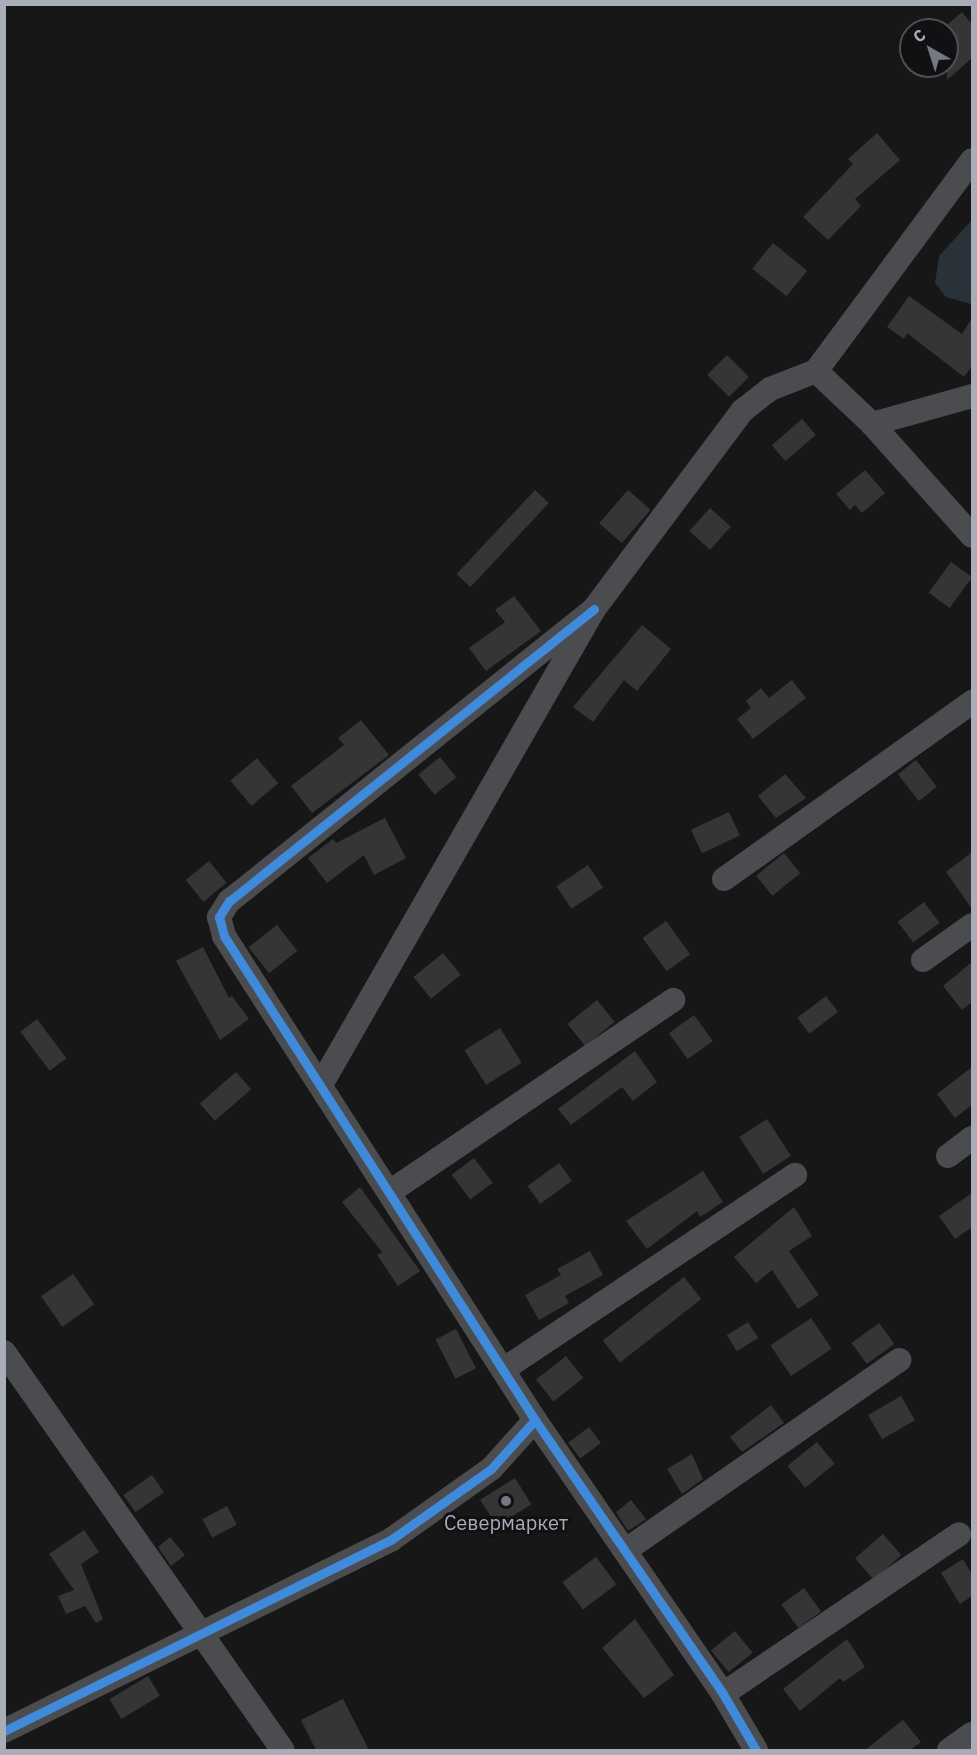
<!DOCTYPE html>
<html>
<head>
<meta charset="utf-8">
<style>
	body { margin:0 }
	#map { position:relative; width:977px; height:1755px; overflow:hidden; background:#171717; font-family:"IBM Plex Sans",sans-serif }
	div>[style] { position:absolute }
	.water>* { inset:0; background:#2a3239 }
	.building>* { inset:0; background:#353536; transform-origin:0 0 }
	.minor>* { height:24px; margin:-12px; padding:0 12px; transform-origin:12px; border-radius:12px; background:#4b4c50 }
	.cycleway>* { height:9px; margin:-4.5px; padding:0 4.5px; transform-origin:4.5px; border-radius:4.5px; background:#408adc }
	.dots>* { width:16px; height:16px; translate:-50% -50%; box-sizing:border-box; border:3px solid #111113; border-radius:50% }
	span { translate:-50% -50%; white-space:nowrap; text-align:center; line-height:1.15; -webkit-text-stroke:6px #111113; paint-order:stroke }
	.poi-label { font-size:20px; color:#a8adb8 }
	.frame { position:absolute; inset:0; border:6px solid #a8adb8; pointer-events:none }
	.north { position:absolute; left:899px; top:18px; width:60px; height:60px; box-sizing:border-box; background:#111113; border:2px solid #4d4f55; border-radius:50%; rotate:321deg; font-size:16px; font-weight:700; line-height:24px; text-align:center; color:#a8adb8 }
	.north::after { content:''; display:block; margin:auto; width:21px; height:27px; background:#757880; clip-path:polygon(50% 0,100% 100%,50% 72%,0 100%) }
</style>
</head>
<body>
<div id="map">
	<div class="water">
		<div style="clip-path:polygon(972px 220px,972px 303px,971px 304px,946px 297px,935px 283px,939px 256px)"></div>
	</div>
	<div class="building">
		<div style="clip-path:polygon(962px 12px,972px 24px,972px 58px,947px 80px,947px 25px)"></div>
		<div style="clip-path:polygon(877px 133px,900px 160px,855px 199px,861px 206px,828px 240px,803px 217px,853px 164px,848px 159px)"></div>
		<div style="left:773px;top:243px;width:44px;height:33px;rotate:39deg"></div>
		<div style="clip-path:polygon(909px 296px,962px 334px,972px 318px,972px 366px,964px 377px,907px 333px,904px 339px,887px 327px)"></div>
		<div style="left:727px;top:355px;width:31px;height:28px;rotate:45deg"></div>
		<div style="left:802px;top:419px;width:21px;height:40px;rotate:49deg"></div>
		<div style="clip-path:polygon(865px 470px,885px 493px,862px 513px,855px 505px,850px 510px,836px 494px)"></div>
		<div style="left:535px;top:490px;width:19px;height:115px;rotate:43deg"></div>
		<div style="left:628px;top:490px;width:30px;height:44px;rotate:41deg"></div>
		<div style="left:710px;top:508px;width:28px;height:31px;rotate:42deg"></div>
		<div style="left:951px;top:562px;width:26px;height:38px;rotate:36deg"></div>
		<div style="clip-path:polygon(514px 596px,541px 631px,486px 671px,469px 648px,505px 622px,495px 610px)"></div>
		<div style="clip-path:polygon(642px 625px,671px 649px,637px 691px,624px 680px,593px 722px,573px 707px)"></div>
		<div style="clip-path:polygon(792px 680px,806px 698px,753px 739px,737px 719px,751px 708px,746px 701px,761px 688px,769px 698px)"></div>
		<div style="clip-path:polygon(361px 720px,389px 755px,312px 813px,291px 786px,344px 745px,338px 738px)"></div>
		<div style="left:440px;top:757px;width:26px;height:28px;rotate:51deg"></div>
		<div style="left:257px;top:758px;width:33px;height:35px;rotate:50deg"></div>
		<div style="left:916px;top:760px;width:34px;height:23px;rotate:52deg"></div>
		<div style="clip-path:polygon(785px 774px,806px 798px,776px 818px,758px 796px)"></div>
		<div style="left:729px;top:812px;width:26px;height:42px;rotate:65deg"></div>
		<div style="clip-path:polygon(385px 818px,406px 858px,374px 875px,364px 855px,327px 883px,308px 858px,333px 839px,336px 843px)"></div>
		<div style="clip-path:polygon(972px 852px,972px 909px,946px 872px)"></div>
		<div style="left:784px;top:853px;width:26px;height:36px;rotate:51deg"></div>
		<div style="left:209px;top:861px;width:28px;height:30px;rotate:51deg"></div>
		<div style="left:588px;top:865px;width:27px;height:38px;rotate:56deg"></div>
		<div style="left:924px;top:902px;width:26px;height:33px;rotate:53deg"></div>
		<div style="left:666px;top:921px;width:41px;height:29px;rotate:54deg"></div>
		<div style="left:277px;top:925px;width:33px;height:36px;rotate:52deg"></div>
		<div style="clip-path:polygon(203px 947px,229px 998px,232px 996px,249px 1019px,220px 1040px,176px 961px)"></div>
		<div style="left:443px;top:953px;width:28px;height:38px;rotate:51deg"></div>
		<div style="clip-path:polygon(972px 962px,972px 1002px,962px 1010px,943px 986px)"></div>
		<div style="left:826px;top:996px;width:20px;height:36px;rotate:53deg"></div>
		<div style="left:597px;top:1000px;width:28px;height:38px;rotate:51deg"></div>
		<div style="left:694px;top:1015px;width:32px;height:31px;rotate:54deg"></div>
		<div style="left:37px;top:1019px;width:49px;height:21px;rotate:53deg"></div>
		<div style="left:500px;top:1028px;width:41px;height:42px;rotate:58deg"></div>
		<div style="clip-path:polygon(635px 1051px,657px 1082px,633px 1101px,622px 1087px,571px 1125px,558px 1109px)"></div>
		<div style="clip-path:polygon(972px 1067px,972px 1105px,955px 1118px,937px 1094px)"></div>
		<div style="left:236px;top:1072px;width:23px;height:48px;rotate:49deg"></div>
		<div style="left:767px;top:1119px;width:44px;height:33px;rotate:57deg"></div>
		<div style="left:474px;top:1158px;width:31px;height:28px;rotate:53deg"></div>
		<div style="left:559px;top:1163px;width:22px;height:39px;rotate:54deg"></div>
		<div style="clip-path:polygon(703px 1171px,723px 1202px,700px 1217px,697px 1211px,647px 1249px,626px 1221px)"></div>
		<div style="clip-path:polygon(360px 1187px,420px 1271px,398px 1286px,377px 1255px,382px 1252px,342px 1202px)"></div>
		<div style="clip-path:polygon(972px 1193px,972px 1227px,955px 1239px,939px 1216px)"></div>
		<div style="clip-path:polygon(794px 1207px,812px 1236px,789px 1251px,819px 1295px,798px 1309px,772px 1270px,756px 1283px,734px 1257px)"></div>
		<div style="clip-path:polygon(590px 1251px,603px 1275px,565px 1296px,569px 1303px,539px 1320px,525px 1295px,561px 1275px,557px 1269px)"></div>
		<div style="left:73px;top:1274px;width:37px;height:39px;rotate:55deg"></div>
		<div style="left:684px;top:1277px;width:28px;height:103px;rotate:52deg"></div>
		<div style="left:811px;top:1318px;width:37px;height:49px;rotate:56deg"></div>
		<div style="left:748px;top:1322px;width:19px;height:25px;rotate:58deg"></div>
		<div style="left:879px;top:1323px;width:26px;height:34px;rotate:54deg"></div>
		<div style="left:456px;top:1329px;width:44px;height:23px;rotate:63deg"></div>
		<div style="left:566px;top:1356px;width:28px;height:38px;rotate:52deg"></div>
		<div style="left:901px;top:1396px;width:28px;height:38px;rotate:60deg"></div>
		<div style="clip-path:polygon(771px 1405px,784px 1423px,742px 1452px,730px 1437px)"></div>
		<div style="left:589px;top:1427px;width:20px;height:26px;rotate:53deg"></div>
		<div style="left:817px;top:1442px;width:28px;height:38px;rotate:51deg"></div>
		<div style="clip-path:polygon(692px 1454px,703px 1479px,682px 1494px,667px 1469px)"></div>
		<div style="left:152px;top:1475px;width:21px;height:35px;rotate:55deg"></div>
		<div style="left:515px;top:1478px;width:31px;height:41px;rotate:58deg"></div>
		<div style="clip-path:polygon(631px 1500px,646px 1519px,628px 1531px,616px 1512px)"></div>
		<div style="left:227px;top:1506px;width:21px;height:28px;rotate:62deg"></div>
		<div style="clip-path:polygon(84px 1530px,99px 1552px,81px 1564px,103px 1619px,96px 1623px,85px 1606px,66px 1614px,58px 1596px,74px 1590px,49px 1554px)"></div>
		<div style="left:883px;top:1534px;width:28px;height:37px;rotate:49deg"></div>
		<div style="clip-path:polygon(170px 1537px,185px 1555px,171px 1566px,158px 1547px)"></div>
		<div style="left:596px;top:1557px;width:34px;height:42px;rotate:53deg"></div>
		<div style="clip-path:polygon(963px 1559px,972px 1575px,972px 1596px,960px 1604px,941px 1573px)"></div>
		<div style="left:804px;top:1588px;width:29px;height:28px;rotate:54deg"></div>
		<div style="clip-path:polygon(635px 1619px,674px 1675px,644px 1698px,602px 1648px)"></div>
		<div style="left:735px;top:1631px;width:28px;height:31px;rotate:51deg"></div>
		<div style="clip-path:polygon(847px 1639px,865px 1667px,843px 1682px,840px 1678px,800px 1711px,783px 1689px)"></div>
		<div style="left:148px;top:1676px;width:23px;height:45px;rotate:59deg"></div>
		<div style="clip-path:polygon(343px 1699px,369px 1750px,316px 1750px,301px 1720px)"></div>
		<div style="clip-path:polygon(903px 1720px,921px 1742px,910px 1750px,865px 1750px)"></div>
	</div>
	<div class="minor">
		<div style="left:816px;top:371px;width:77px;rotate:43.4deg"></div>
		<div style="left:872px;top:424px;width:150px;rotate:48.2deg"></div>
		<div style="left:872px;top:424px;width:104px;rotate:-15.6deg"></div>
		<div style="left:594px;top:609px;width:467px;rotate:141.3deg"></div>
		<div style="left:229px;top:901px;width:19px;rotate:122deg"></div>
		<div style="left:219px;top:917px;width:20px;rotate:75deg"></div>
		<div style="left:224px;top:936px;width:575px;rotate:57.28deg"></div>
		<div style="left:535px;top:1420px;width:332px;rotate:55.5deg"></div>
		<div style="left:723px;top:1694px;width:65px;rotate:59.5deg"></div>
		<div style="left:724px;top:879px;width:305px;rotate:-35.5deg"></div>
		<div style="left:923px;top:960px;width:60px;rotate:-35.5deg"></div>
		<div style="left:322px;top:1083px;width:546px;rotate:-60.15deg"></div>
		<div style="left:594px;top:609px;width:247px;rotate:-53.2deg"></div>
		<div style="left:742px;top:411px;width:36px;rotate:-38deg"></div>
		<div style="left:770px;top:389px;width:49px;rotate:-21.4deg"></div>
		<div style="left:816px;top:371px;width:262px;rotate:-53.5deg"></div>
		<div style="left:948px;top:1156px;width:30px;rotate:-37deg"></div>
		<div style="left:391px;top:1191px;width:341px;rotate:-34.1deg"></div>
		<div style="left:4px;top:1352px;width:486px;rotate:55deg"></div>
		<div style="left:504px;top:1369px;width:350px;rotate:-33.7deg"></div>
		<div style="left:626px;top:1550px;width:333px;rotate:-34.8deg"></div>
		<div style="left:723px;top:1694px;width:285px;rotate:-34.1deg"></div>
		<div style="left:4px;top:1731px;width:433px;rotate:-26.3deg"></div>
		<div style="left:392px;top:1539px;width:121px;rotate:-35.3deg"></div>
		<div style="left:491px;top:1469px;width:66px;rotate:-48.1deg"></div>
		<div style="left:949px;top:1750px;width:28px;rotate:-35deg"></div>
	</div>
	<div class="cycleway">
		<div style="left:594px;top:609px;width:467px;rotate:141.3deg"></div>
		<div style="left:229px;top:901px;width:19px;rotate:122deg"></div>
		<div style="left:219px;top:917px;width:20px;rotate:75deg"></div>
		<div style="left:224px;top:936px;width:575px;rotate:57.28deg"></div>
		<div style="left:535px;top:1420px;width:332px;rotate:55.5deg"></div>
		<div style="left:723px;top:1694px;width:65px;rotate:59.5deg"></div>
		<div style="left:4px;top:1731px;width:433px;rotate:-26.3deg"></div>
		<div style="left:392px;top:1539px;width:121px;rotate:-35.3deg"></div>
		<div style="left:491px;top:1469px;width:66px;rotate:-48.1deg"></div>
	</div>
	<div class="dots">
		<div style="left:506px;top:1501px;background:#757880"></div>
	</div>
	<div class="poi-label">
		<span style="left:506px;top:1522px">Севермаркет</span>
	</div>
	<div class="frame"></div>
	<div class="north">С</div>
</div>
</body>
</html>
